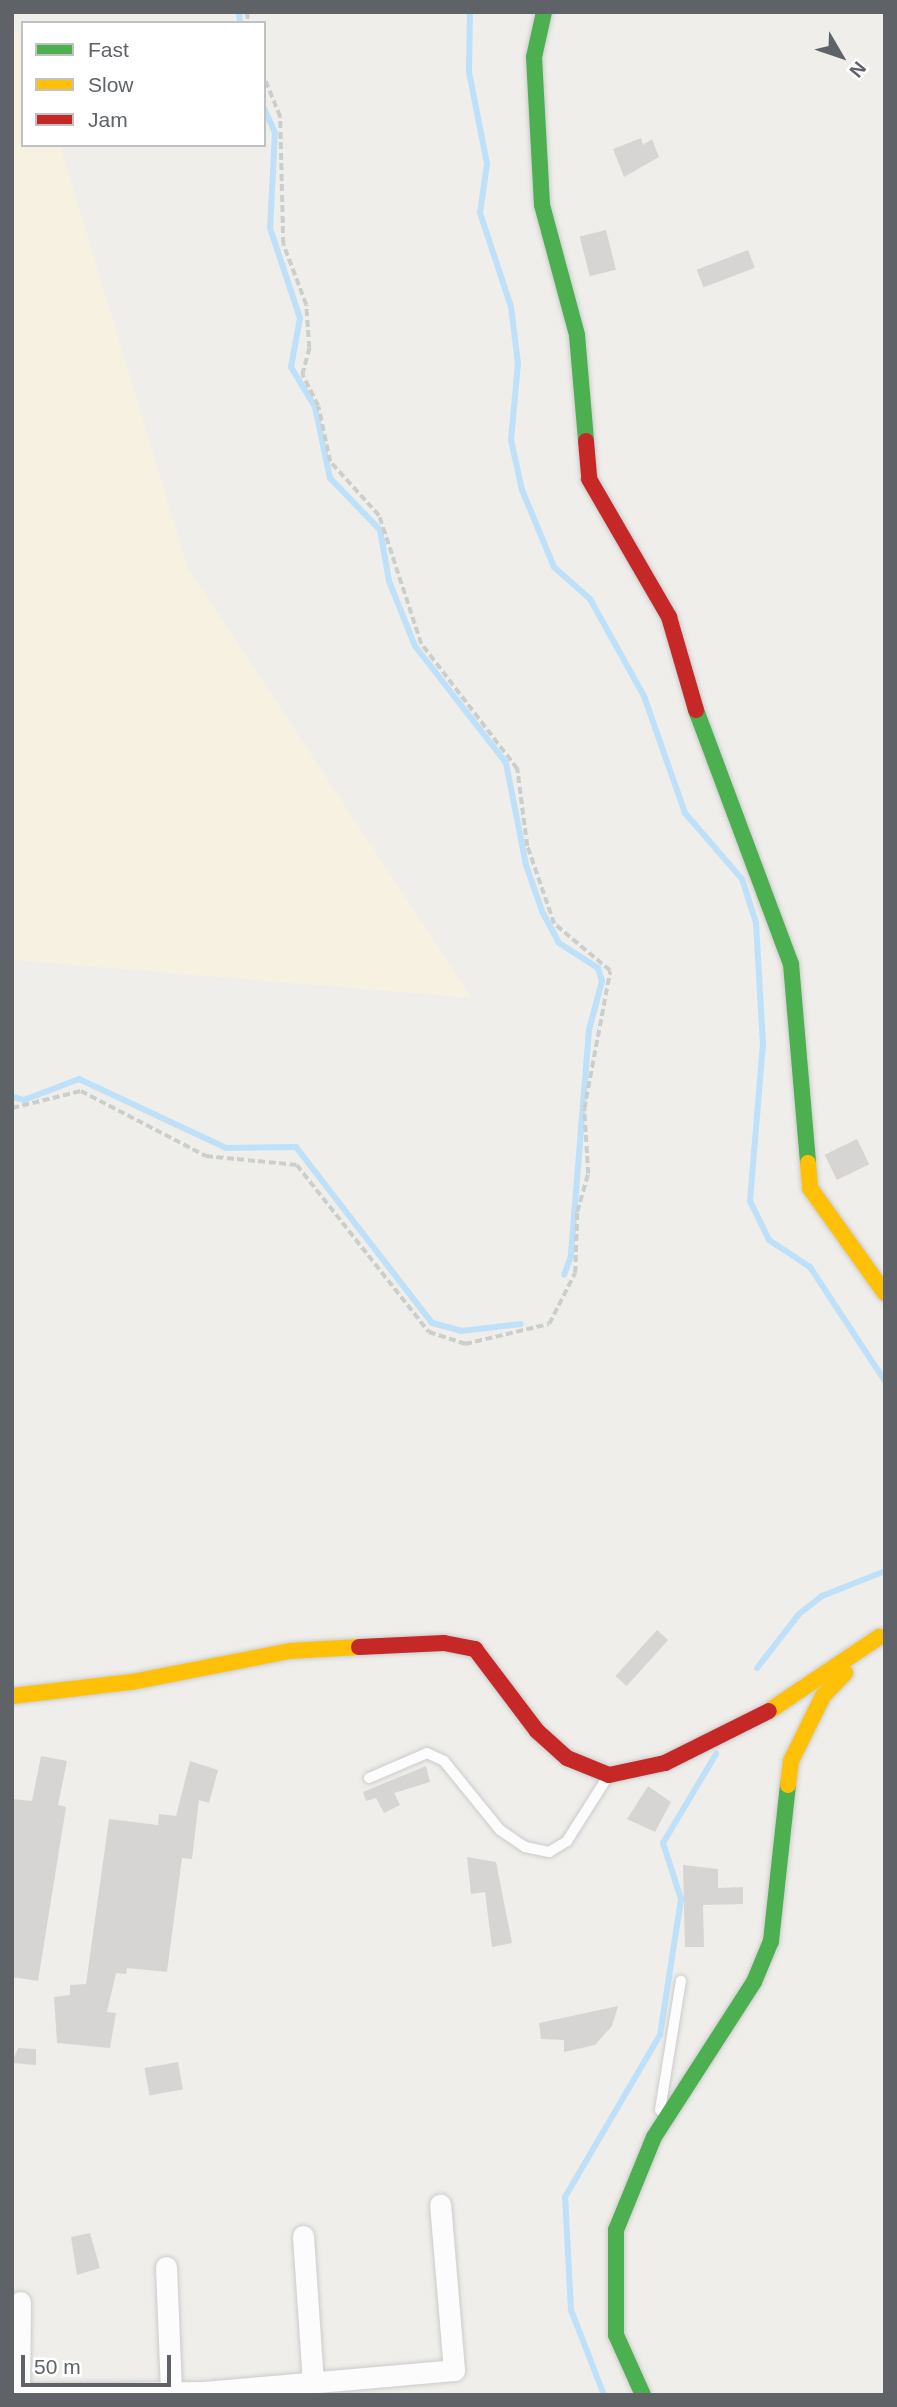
<!DOCTYPE html>
<html>
<head>
<meta charset="utf-8">
<style>
	body { margin:0 }
	#map { position:relative; width:897px; height:2407px; overflow:hidden; background:#efeeea; font-family:Arial,sans-serif }
	div>[style] { position:absolute }
	.sand>* { inset:0; background:#f6f1e1 }
	.stream>* { height:6px; margin:-3px; padding:0 3px; transform-origin:3px; border-radius:3px; background:#bfe0f9 }
	.building>* { inset:0; background:#d6d5d3; transform-origin:0 0 }
	.path>* { height:3.5px; margin-top:-1.75px; transform-origin:0; background:repeating-linear-gradient(90deg,#cacfcc 0 7px,transparent 0 10.5px) }
	.roads { filter:drop-shadow(0 0 2px #cbcccc) drop-shadow(0 0 2px #cbcccc) }
	.lane>* { height:10px; margin:-5px; padding:0 5px; transform-origin:5px; border-radius:5px; background:#fdfcfc }
	.street>* { height:21px; margin:-10.5px; padding:0 10.5px; transform-origin:10.5px; border-radius:10.5px; background:#fdfcfc }
	.fast>* { height:16px; margin:-8px; padding:0 8px; transform-origin:8px; border-radius:8px; background:#4caf50 }
	.slow>* { height:16px; margin:-8px; padding:0 8px; transform-origin:8px; border-radius:8px; background:#ffc107 }
	.jam>* { height:16px; margin:-8px; padding:0 8px; transform-origin:8px; border-radius:8px; background:#c62828 }
	span { translate:-50% -50%; white-space:nowrap; text-align:center; line-height:1.15; -webkit-text-stroke:5px #fff; paint-order:stroke }
	.frame { position:absolute; inset:0; border:14px solid #5f6368; pointer-events:none }
	.legend { position:absolute; left:21px; top:21px; width:245px; height:126px; box-sizing:border-box; background:#fff; border:2px solid #bfc1c3; margin:0; padding:9px 12px; list-style:none; font-size:21px; color:#5f6368 }
	.legend li { display:flex; align-items:center; gap:14px; height:35px }
	.legend b { width:35px; border:2px solid #bfc1c3 }
	.north { position:absolute; left:806px; top:21px; width:70px; height:70px; -webkit-text-stroke:5px #fff; paint-order:stroke; rotate:129deg; font-size:19px; font-weight:700; line-height:28px; text-align:center; color:#5f6368 }
	.north::after { content:''; display:block; margin:auto; width:24px; height:32px; background:#5f6368; clip-path:polygon(50% 0,100% 100%,50% 72%,0 100%) }
	.scale { position:absolute; left:21px; top:2355px; width:150px; height:32px; box-sizing:border-box; border:4px solid #5f6368; border-top:0; padding-left:9px; font-size:21px; line-height:24px; white-space:nowrap; color:#5f6368; -webkit-text-stroke:5px #fff; paint-order:stroke }
</style>
</head>
<body>
<div id="map">
	<div class="sand">
		<div style="clip-path:polygon(12px 18px,23px 46px,23px 145px,60px 145px,188px 568px,472px 998px,12px 960px)"></div>
	</div>
	<div class="stream">
		<div style="left:239px;top:12px;width:11px;rotate:85deg"></div>
		<div style="left:470px;top:12px;width:60px;rotate:91deg"></div>
		<div style="left:469px;top:72px;width:94px;rotate:78.9deg"></div>
		<div style="left:487px;top:164px;width:49px;rotate:98.1deg"></div>
		<div style="left:480px;top:213px;width:99px;rotate:71.7deg"></div>
		<div style="left:511px;top:307px;width:56px;rotate:82.9deg"></div>
		<div style="left:518px;top:363px;width:77px;rotate:95.2deg"></div>
		<div style="left:511px;top:440px;width:51px;rotate:77.6deg"></div>
		<div style="left:522px;top:490px;width:83px;rotate:67.4deg"></div>
		<div style="left:554px;top:567px;width:48px;rotate:41.6deg"></div>
		<div style="left:590px;top:599px;width:111px;rotate:60.9deg"></div>
		<div style="left:644px;top:696px;width:124px;rotate:70.7deg"></div>
		<div style="left:685px;top:813px;width:87px;rotate:49.2deg"></div>
		<div style="left:742px;top:879px;width:46px;rotate:72.3deg"></div>
		<div style="left:756px;top:923px;width:120px;rotate:86.7deg"></div>
		<div style="left:763px;top:1043px;width:159px;rotate:94.7deg"></div>
		<div style="left:750px;top:1201px;width:43px;rotate:64deg"></div>
		<div style="left:769px;top:1240px;width:49px;rotate:33.4deg"></div>
		<div style="left:810px;top:1267px;width:136px;rotate:56.7deg"></div>
		<div style="left:264px;top:108px;width:27px;rotate:66deg"></div>
		<div style="left:275px;top:133px;width:95px;rotate:93deg"></div>
		<div style="left:270px;top:228px;width:95px;rotate:71.6deg"></div>
		<div style="left:300px;top:318px;width:50px;rotate:100.4deg"></div>
		<div style="left:291px;top:367px;width:47px;rotate:59deg"></div>
		<div style="left:315px;top:407px;width:73px;rotate:78.1deg"></div>
		<div style="left:330px;top:478px;width:72px;rotate:46.1deg"></div>
		<div style="left:380px;top:530px;width:52px;rotate:80deg"></div>
		<div style="left:389px;top:581px;width:70px;rotate:68.2deg"></div>
		<div style="left:415px;top:646px;width:148px;rotate:52.1deg"></div>
		<div style="left:506px;top:763px;width:104px;rotate:78.9deg"></div>
		<div style="left:526px;top:865px;width:49px;rotate:70.8deg"></div>
		<div style="left:542px;top:911px;width:36px;rotate:62deg"></div>
		<div style="left:559px;top:943px;width:46px;rotate:32.7deg"></div>
		<div style="left:598px;top:968px;width:14px;rotate:73deg"></div>
		<div style="left:602px;top:981px;width:51px;rotate:104.9deg"></div>
		<div style="left:589px;top:1030px;width:227px;rotate:94.6deg"></div>
		<div style="left:571px;top:1256px;width:20px;rotate:110deg"></div>
		<div style="left:12px;top:1097px;width:12px;rotate:14deg"></div>
		<div style="left:24px;top:1100px;width:59px;rotate:-20.9deg"></div>
		<div style="left:79px;top:1079px;width:162px;rotate:25.1deg"></div>
		<div style="left:226px;top:1148px;width:70px;rotate:-0.8deg"></div>
		<div style="left:296px;top:1147px;width:222px;rotate:52.3deg"></div>
		<div style="left:432px;top:1323px;width:30px;rotate:15deg"></div>
		<div style="left:461px;top:1331px;width:60px;rotate:-6.7deg"></div>
		<div style="left:757px;top:1668px;width:68px;rotate:-52.1deg"></div>
		<div style="left:799px;top:1614px;width:29px;rotate:-38deg"></div>
		<div style="left:822px;top:1596px;width:68px;rotate:-21.6deg"></div>
		<div style="left:604px;top:2395px;width:91px;rotate:-111.2deg"></div>
		<div style="left:571px;top:2310px;width:113px;rotate:-93deg"></div>
		<div style="left:565px;top:2197px;width:188px;rotate:-59.6deg"></div>
		<div style="left:660px;top:2035px;width:138px;rotate:-81.2deg"></div>
		<div style="left:681px;top:1899px;width:59px;rotate:-107.8deg"></div>
		<div style="left:663px;top:1843px;width:104px;rotate:-59.2deg"></div>
	</div>
	<div class="building">
		<div style="clip-path:polygon(641px 138px,643px 145px,652px 139px,659px 157px,624px 177px,613px 149px)"></div>
		<div style="left:606px;top:230px;width:41px;height:27px;rotate:76deg"></div>
		<div style="left:748px;top:250px;width:19px;height:55px;rotate:69deg"></div>
		<div style="left:857px;top:1139px;width:28px;height:36px;rotate:64deg"></div>
		<div style="left:657px;top:1630px;width:15px;height:62px;rotate:42deg"></div>
		<div style="clip-path:polygon(41px 1756px,67px 1761px,58px 1805px,66px 1807px,38px 1981px,12px 1977px,12px 1799px,32px 1801px)"></div>
		<div style="clip-path:polygon(190px 1761px,218px 1770px,209px 1803px,199px 1800px,192px 1859px,182px 1858px,167px 1972px,127px 1968px,126px 1974px,116px 1973px,107px 2012px,116px 2013px,110px 2048px,57px 2043px,54px 1997px,70px 1995px,70px 1985px,86px 1984px,109px 1819px,158px 1825px,159px 1814px,176px 1816px)"></div>
		<div style="clip-path:polygon(426px 1766px,430px 1782px,394px 1793px,400px 1805px,384px 1813px,376px 1798px,366px 1801px,363px 1792px)"></div>
		<div style="clip-path:polygon(648px 1786px,671px 1802px,655px 1832px,627px 1819px)"></div>
		<div style="clip-path:polygon(467px 1857px,496px 1862px,512px 1943px,492px 1947px,485px 1892px,471px 1894px)"></div>
		<div style="clip-path:polygon(683px 1865px,718px 1869px,718px 1888px,743px 1887px,743px 1904px,703px 1905px,704px 1947px,685px 1947px)"></div>
		<div style="clip-path:polygon(618px 2006px,612px 2026px,595px 2045px,564px 2052px,564px 2040px,541px 2039px,539px 2023px)"></div>
		<div style="clip-path:polygon(18px 2048px,36px 2049px,36px 2065px,12px 2063px)"></div>
		<div style="left:178px;top:2062px;width:28px;height:34px;rotate:80deg"></div>
		<div style="clip-path:polygon(90px 2233px,100px 2268px,77px 2275px,71px 2237px)"></div>
	</div>
	<div class="path">
		<div style="left:247px;top:12px;width:11px;rotate:80deg"></div>
		<div style="left:12px;top:1108px;width:71px;rotate:-13.8deg"></div>
		<div style="left:81px;top:1091px;width:141px;rotate:27.5deg"></div>
		<div style="left:206px;top:1156px;width:91px;rotate:5.6deg"></div>
		<div style="left:297px;top:1165px;width:213px;rotate:51.7deg"></div>
		<div style="left:429px;top:1332px;width:38px;rotate:18deg"></div>
		<div style="left:465px;top:1344px;width:86px;rotate:-13.4deg"></div>
		<div style="left:549px;top:1324px;width:57px;rotate:-63deg"></div>
		<div style="left:575px;top:1273px;width:61px;rotate:-88.1deg"></div>
		<div style="left:577px;top:1212px;width:40px;rotate:-74deg"></div>
		<div style="left:588px;top:1174px;width:65px;rotate:-93.5deg"></div>
		<div style="left:584px;top:1109px;width:140px;rotate:-79.3deg"></div>
		<div style="left:610px;top:971px;width:73px;rotate:-140deg"></div>
		<div style="left:554px;top:924px;width:83px;rotate:-109.1deg"></div>
		<div style="left:527px;top:846px;width:78px;rotate:-97.4deg"></div>
		<div style="left:517px;top:769px;width:158px;rotate:-127.5deg"></div>
		<div style="left:421px;top:644px;width:135px;rotate:-108.2deg"></div>
		<div style="left:379px;top:516px;width:73px;rotate:-132.2deg"></div>
		<div style="left:330px;top:462px;width:57px;rotate:-102.1deg"></div>
		<div style="left:318px;top:406px;width:35px;rotate:-117deg"></div>
		<div style="left:302px;top:375px;width:28px;rotate:-75deg"></div>
		<div style="left:309px;top:348px;width:43px;rotate:-94deg"></div>
		<div style="left:306px;top:305px;width:65px;rotate:-110.7deg"></div>
		<div style="left:283px;top:244px;width:127px;rotate:-91.4deg"></div>
		<div style="left:280px;top:117px;width:42px;rotate:-112.3deg"></div>
	</div>
	<div class="roads">
		<div class="lane">
			<div style="left:369px;top:1778px;width:63px;rotate:-23.3deg"></div>
			<div style="left:427px;top:1753px;width:19px;rotate:25deg"></div>
			<div style="left:444px;top:1761px;width:89px;rotate:50.9deg"></div>
			<div style="left:500px;top:1830px;width:30px;rotate:34deg"></div>
			<div style="left:525px;top:1847px;width:25px;rotate:12deg"></div>
			<div style="left:549px;top:1852px;width:21px;rotate:-31deg"></div>
			<div style="left:567px;top:1841px;width:75px;rotate:-57.6deg"></div>
			<div style="left:660px;top:2110px;width:131px;rotate:-80.8deg"></div>
		</div>
		<div class="street">
			<div style="left:303px;top:2236px;width:146px;rotate:86.1deg"></div>
			<div style="left:166px;top:2267px;width:125px;rotate:87.7deg"></div>
			<div style="left:12px;top:2394px;width:192px;rotate:-0.6deg"></div>
			<div style="left:204px;top:2392px;width:251px;rotate:-5deg"></div>
			<div style="left:454px;top:2370px;width:166px;rotate:-94.8deg"></div>
			<div style="left:19px;top:2394px;width:92px;rotate:-89.4deg"></div>
		</div>
		<div class="fast">
			<div style="left:544px;top:12px;width:46px;rotate:102.5deg"></div>
			<div style="left:534px;top:57px;width:148px;rotate:86.9deg"></div>
			<div style="left:542px;top:205px;width:135px;rotate:74.9deg"></div>
			<div style="left:577px;top:335px;width:106px;rotate:85.1deg"></div>
			<div style="left:696px;top:710px;width:271px;rotate:69.5deg"></div>
			<div style="left:791px;top:964px;width:200px;rotate:85.1deg"></div>
			<div style="left:643px;top:2395px;width:66px;rotate:-114.2deg"></div>
			<div style="left:616px;top:2335px;width:105px;rotate:-90deg"></div>
			<div style="left:616px;top:2230px;width:100px;rotate:-67.8deg"></div>
			<div style="left:654px;top:2137px;width:184px;rotate:-57.2deg"></div>
			<div style="left:754px;top:1982px;width:44px;rotate:-67.5deg"></div>
			<div style="left:771px;top:1941px;width:157px;rotate:-83.8deg"></div>
		</div>
		<div class="slow">
			<div style="left:808px;top:1163px;width:25px;rotate:85deg"></div>
			<div style="left:810px;top:1188px;width:129px;rotate:54.5deg"></div>
			<div style="left:12px;top:1696px;width:121px;rotate:-6.7deg"></div>
			<div style="left:132px;top:1682px;width:161px;rotate:-11.1deg"></div>
			<div style="left:290px;top:1651px;width:69px;rotate:-3.3deg"></div>
			<div style="left:769px;top:1711px;width:133px;rotate:-33.9deg"></div>
			<div style="left:788px;top:1785px;width:24px;rotate:-83deg"></div>
			<div style="left:791px;top:1761px;width:72px;rotate:-63.8deg"></div>
			<div style="left:823px;top:1696px;width:32px;rotate:-46deg"></div>
		</div>
		<div class="jam">
			<div style="left:586px;top:441px;width:38px;rotate:85deg"></div>
			<div style="left:589px;top:479px;width:160px;rotate:59.9deg"></div>
			<div style="left:669px;top:617px;width:97px;rotate:73.8deg"></div>
			<div style="left:359px;top:1647px;width:85px;rotate:-2.7deg"></div>
			<div style="left:444px;top:1643px;width:32px;rotate:11deg"></div>
			<div style="left:475px;top:1649px;width:103px;rotate:52.9deg"></div>
			<div style="left:537px;top:1731px;width:40px;rotate:42deg"></div>
			<div style="left:567px;top:1758px;width:45px;rotate:22deg"></div>
			<div style="left:609px;top:1775px;width:57px;rotate:-12.1deg"></div>
			<div style="left:665px;top:1763px;width:116px;rotate:-26.6deg"></div>
		</div>
	</div>
	<div class="frame"></div>
	<ul class="legend">
	<li><b style="height:9px;background:#4caf50"></b>Fast</li>
	<li><b style="height:9px;background:#ffc107"></b>Slow</li>
	<li><b style="height:9px;background:#c62828"></b>Jam</li>
	</ul>
	<div class="north">N</div>
	<div class="scale">50 m</div>
</div>
</body>
</html>
